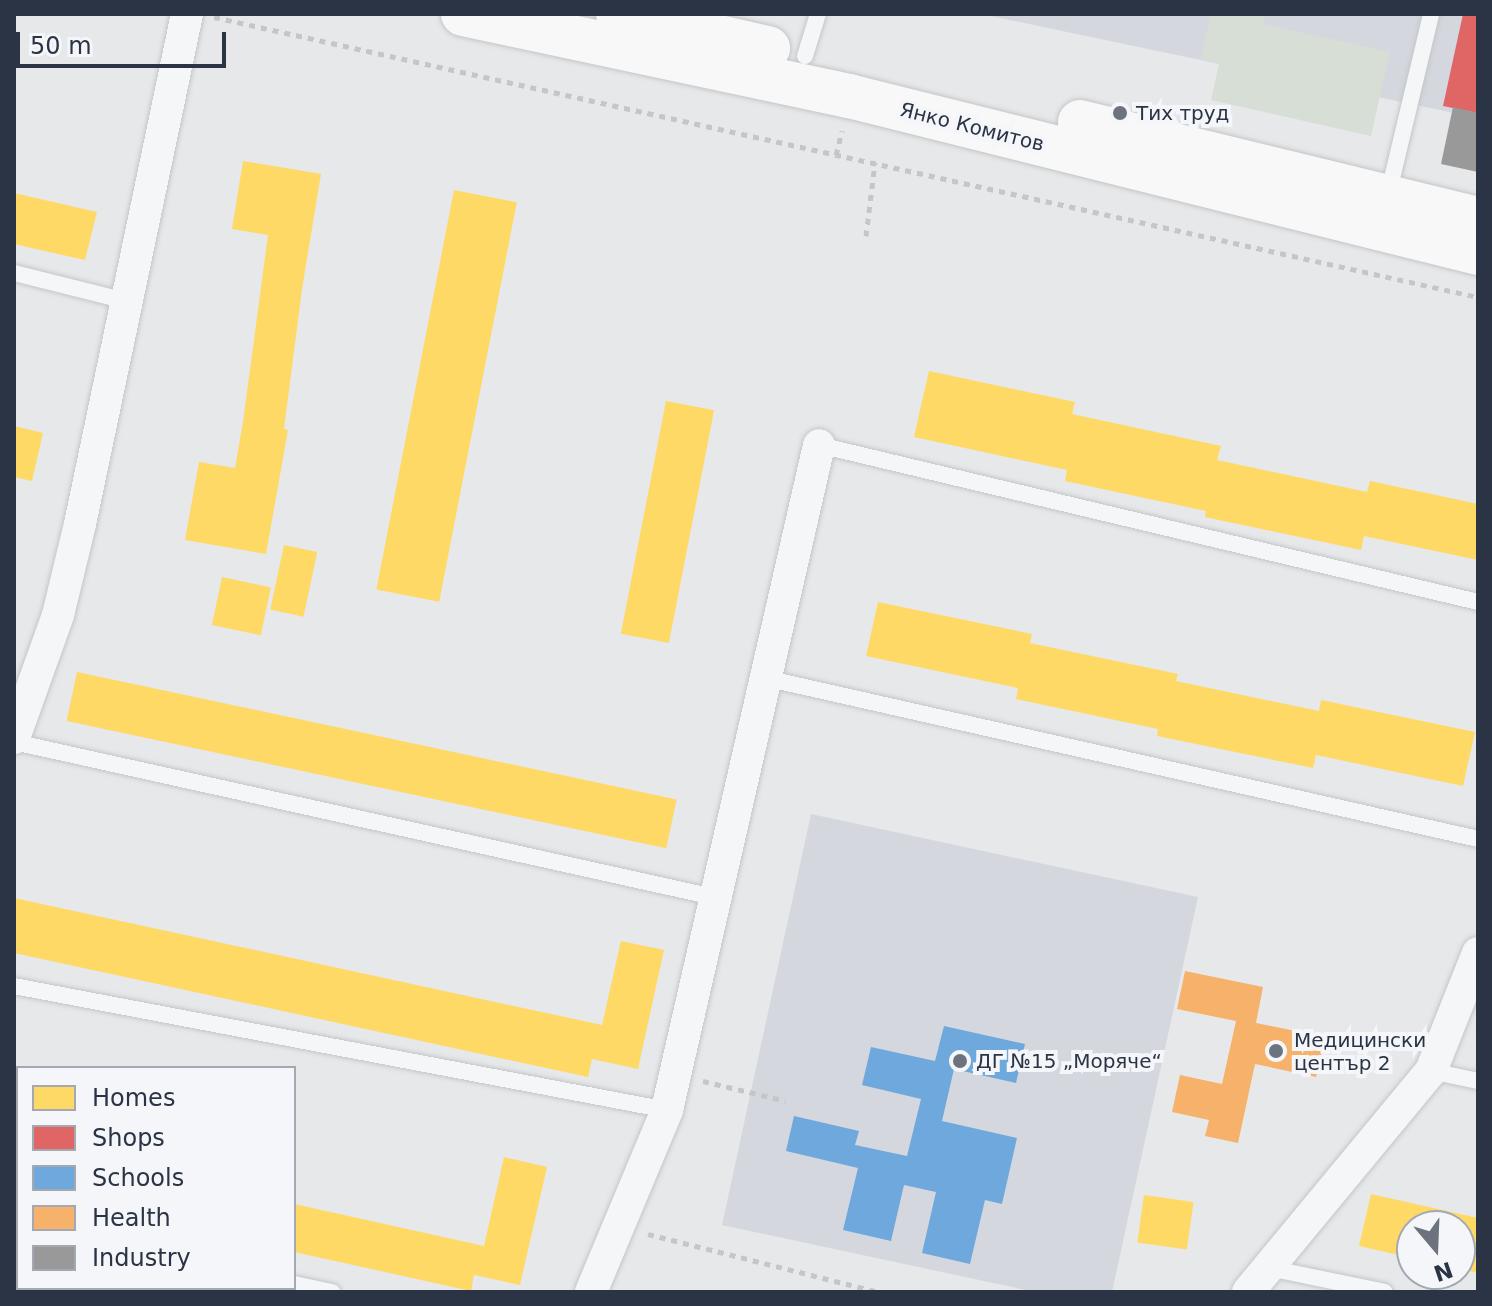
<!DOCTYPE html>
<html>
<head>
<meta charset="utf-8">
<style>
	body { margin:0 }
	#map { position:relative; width:1492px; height:1306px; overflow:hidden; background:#e6e8ea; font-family:"DejaVu Sans",sans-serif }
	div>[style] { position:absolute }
	.built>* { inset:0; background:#d4d7dd }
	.green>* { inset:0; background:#d6ded6 }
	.homes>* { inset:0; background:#ffd966; transform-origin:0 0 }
	.shops>* { inset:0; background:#e06666 }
	.schools>* { inset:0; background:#6fa8dc }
	.health>* { inset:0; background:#f6b26b }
	.industry>* { inset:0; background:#999 }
	.path>* { height:5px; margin-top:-2.5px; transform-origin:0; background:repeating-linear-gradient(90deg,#c5c6ca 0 6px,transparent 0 12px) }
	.roads { filter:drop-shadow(0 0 2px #c4c6c8) drop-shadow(0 0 2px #c4c6c8) }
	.service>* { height:16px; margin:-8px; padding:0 8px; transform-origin:8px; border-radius:8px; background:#f5f6f7 }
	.minor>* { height:32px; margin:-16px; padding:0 16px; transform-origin:16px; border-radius:16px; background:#f5f6f7 }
	.secondary>* { height:44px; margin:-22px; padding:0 22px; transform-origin:22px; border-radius:22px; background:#f8f8f8 }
	.dots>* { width:22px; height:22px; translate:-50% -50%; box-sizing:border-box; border:4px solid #f4f6f9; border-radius:50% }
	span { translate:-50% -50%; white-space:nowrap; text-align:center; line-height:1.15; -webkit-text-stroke:8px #f4f6f9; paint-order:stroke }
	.poi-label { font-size:20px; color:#2b3445 }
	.left { translate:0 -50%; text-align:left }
	.street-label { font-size:20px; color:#2b3445 }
	.frame { position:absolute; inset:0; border:16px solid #2b3445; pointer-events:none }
	.legend { position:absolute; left:16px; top:1066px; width:280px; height:224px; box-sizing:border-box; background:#f4f6f9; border:2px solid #a4a8b1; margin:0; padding:10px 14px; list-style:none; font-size:24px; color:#2b3445 }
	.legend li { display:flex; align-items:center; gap:16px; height:40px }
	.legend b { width:40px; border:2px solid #a4a8b1 }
	.north { position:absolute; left:1396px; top:1210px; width:80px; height:80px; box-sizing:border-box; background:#f4f6f9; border:2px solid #a4a8b1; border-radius:50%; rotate:161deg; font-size:22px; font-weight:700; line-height:32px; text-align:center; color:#2b3445 }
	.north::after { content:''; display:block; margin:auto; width:28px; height:36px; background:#6c737f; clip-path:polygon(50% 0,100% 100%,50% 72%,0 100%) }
	.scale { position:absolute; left:16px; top:32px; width:210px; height:36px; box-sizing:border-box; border:4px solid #2b3445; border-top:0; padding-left:10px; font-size:24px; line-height:28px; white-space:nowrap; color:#2b3445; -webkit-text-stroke:6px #f4f6f9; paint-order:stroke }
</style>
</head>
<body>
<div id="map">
	<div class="built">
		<div style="clip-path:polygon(981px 14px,1478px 14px,1478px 118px)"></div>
		<div style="clip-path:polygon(811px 814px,1198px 897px,1112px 1292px,1035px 1292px,722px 1225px)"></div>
	</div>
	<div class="green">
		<div style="clip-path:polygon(1211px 14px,1265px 14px,1264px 24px,1390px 52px,1371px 136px,1211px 100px,1219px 64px,1201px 59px)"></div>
	</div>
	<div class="homes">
		<div style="clip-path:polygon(243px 161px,321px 174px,302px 289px,284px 429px,288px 430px,266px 554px,185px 540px,199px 462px,235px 468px,243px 422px,268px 235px,232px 229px)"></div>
		<div style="left:454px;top:190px;width:64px;height:407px;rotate:11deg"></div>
		<div style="clip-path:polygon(14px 193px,97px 212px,85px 260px,14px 244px)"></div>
		<div style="clip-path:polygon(929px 371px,1075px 402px,1072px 414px,1221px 446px,1217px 460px,1367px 492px,1370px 481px,1478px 504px,1478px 560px,1364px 536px,1361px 550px,1205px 517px,1206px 511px,1065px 481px,1067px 470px,914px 437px)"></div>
		<div style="left:666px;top:401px;width:49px;height:237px;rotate:11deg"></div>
		<div style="clip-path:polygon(14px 426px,43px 433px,32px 481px,14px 477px)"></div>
		<div style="left:284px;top:545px;width:34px;height:66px;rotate:12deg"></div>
		<div style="left:222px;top:577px;width:50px;height:49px;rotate:12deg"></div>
		<div style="clip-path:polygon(878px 602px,1032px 634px,1030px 643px,1178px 674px,1176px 681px,1319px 711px,1321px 700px,1475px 732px,1463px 786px,1316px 755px,1313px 768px,1157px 736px,1158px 729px,1016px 699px,1018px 688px,866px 656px)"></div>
		<div style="left:77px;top:672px;width:613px;height:50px;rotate:12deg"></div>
		<div style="clip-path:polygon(14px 898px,602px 1025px,621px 941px,664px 950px,638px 1069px,592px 1059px,588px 1077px,14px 953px)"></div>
		<div style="left:14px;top:1141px;width:4px;height:48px"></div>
		<div style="clip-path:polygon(504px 1157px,547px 1167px,520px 1285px,474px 1275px,471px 1291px,294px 1252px,294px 1204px,484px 1246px)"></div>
		<div style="clip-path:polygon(1371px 1194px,1478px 1218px,1478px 1273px,1460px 1269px,1460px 1226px,1412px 1226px,1412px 1258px,1359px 1246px)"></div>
		<div style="left:1144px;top:1195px;width:50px;height:48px;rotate:8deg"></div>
	</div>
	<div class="shops">
		<div style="clip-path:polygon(1463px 14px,1478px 14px,1478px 113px,1443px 106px)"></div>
	</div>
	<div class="schools">
		<div style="clip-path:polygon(944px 1026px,1025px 1044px,1016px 1083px,954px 1069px,942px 1121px,1017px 1138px,1002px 1204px,985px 1200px,970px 1264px,922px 1253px,936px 1192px,904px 1185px,891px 1241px,843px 1230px,858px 1168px,786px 1151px,794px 1116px,859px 1131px,855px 1145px,907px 1156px,921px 1099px,862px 1085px,871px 1047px,935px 1061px)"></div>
	</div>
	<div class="health">
		<div style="clip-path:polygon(1185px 971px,1263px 987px,1256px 1023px,1325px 1037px,1316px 1077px,1255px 1064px,1238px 1143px,1205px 1136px,1209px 1120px,1172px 1112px,1180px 1075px,1222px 1084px,1236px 1021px,1177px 1009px)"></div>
	</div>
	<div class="industry">
		<div style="clip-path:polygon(1453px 107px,1478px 113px,1478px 172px,1441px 164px)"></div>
	</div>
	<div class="path">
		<div style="left:214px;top:17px;width:1295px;rotate:12.49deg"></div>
		<div style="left:836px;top:155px;width:25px;rotate:-76deg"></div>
		<div style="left:866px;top:236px;width:74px;rotate:-83deg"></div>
		<div style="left:703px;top:1081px;width:85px;rotate:13.5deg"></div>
		<div style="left:648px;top:1234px;width:238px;rotate:14.1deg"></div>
	</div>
	<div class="roads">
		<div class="service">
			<div style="left:805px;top:56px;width:44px;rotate:-72.8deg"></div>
			<div style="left:1388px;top:195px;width:186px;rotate:-76.6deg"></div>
			<div style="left:14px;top:273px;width:115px;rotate:14deg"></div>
			<div style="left:819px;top:445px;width:677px;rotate:13.4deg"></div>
			<div style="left:765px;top:678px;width:731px;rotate:12.72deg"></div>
			<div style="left:14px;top:742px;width:717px;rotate:12.49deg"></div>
			<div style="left:14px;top:986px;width:665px;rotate:10.75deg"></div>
			<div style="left:1431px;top:1071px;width:48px;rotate:12deg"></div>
			<div style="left:14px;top:1228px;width:4px;rotate:14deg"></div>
			<div style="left:1269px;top:1268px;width:118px;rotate:11.7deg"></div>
			<div style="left:294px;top:1284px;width:39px;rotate:12deg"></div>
		</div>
		<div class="minor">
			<div style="left:14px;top:738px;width:131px;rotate:-70.3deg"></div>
			<div style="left:58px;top:615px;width:94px;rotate:-76.4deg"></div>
			<div style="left:80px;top:524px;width:521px;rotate:-78.15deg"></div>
			<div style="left:591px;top:1292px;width:197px;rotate:-67.3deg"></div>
			<div style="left:667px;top:1110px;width:682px;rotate:-77.12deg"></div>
			<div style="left:1248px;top:1292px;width:287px;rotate:-50.4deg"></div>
			<div style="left:1431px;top:1071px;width:127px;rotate:-68.3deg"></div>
		</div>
		<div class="secondary">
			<div style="left:463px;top:14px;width:395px;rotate:12deg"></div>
			<div style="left:849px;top:96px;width:648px;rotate:14.01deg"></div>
			<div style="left:618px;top:14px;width:154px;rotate:12.8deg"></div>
			<div style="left:1080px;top:122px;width:410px;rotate:13.7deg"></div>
		</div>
	</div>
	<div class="dots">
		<div style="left:1120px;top:113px;background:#6c737f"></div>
		<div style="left:1276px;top:1051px;background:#6c737f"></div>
		<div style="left:960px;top:1061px;background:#6c737f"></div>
	</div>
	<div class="poi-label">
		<span class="left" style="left:1136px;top:113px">Тих труд</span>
		<span class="left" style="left:1294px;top:1052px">Медицински<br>център 2</span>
		<span class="left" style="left:976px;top:1061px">ДГ №15 „Моряче“</span>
	</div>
	<div class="street-label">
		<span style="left:972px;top:127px;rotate:14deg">Янко Комитов</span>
	</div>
	<div class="frame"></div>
	<ul class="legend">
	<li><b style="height:22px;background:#ffd966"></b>Homes</li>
	<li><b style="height:22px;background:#e06666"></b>Shops</li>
	<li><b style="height:22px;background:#6fa8dc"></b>Schools</li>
	<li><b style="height:22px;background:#f6b26b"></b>Health</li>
	<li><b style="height:22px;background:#999"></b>Industry</li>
	</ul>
	<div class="north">N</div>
	<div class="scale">50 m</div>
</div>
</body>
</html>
